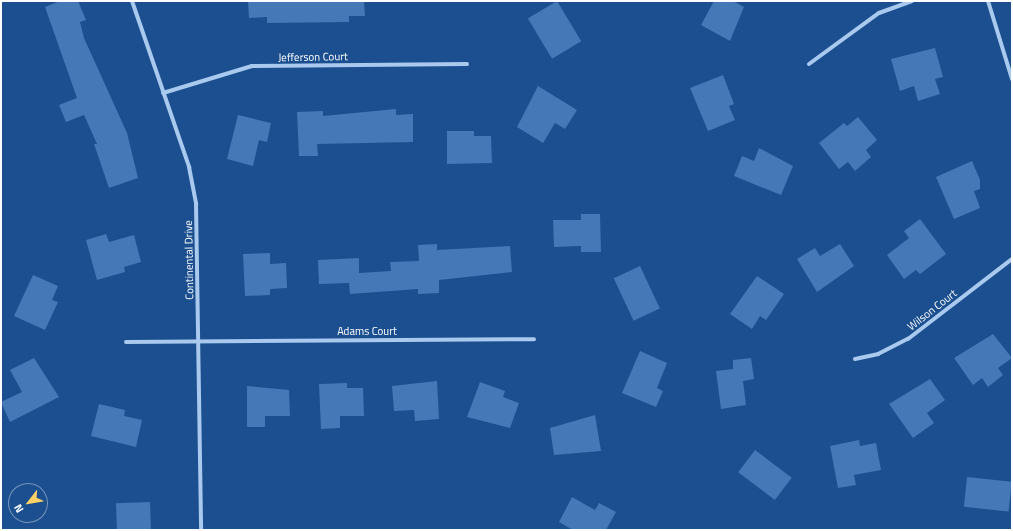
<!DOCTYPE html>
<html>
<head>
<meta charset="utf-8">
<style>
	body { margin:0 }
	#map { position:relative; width:1013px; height:531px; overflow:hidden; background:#1b4f8f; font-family:"Titillium Web",sans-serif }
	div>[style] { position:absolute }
	.building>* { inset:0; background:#4478b7; transform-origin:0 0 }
	.street>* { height:4px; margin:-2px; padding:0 2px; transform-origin:2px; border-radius:2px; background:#a9c9ee }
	span { translate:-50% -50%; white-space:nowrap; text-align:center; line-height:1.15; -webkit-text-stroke:3px #1b4f8f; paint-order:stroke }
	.street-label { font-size:11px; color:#fff }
	.frame { position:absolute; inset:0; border:2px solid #fff; pointer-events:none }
	.north { position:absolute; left:8px; top:483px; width:40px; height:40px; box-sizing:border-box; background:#1b4f8f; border:1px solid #7695bc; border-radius:50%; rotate:239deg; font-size:11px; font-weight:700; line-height:16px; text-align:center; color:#fff }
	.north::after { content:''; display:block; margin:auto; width:14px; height:18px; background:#ffd166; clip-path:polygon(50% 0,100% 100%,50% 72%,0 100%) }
</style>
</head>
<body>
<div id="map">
	<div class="building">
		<div style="clip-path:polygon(60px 1px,78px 1px,86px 20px,80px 22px,84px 38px,127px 133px,138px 178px,109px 188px,94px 144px,97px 144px,84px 115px,66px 122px,59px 105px,77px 98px,45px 7px)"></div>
		<div style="clip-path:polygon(248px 1px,364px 1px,365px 16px,349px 16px,349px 22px,267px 23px,267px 17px,249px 18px)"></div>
		<div style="left:557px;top:1px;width:47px;height:34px;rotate:59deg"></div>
		<div style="clip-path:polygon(714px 1px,733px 1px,744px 7px,730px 41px,701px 25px)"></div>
		<div style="clip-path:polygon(935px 48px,943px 77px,935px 79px,940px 94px,918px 101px,914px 86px,900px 91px,891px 59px)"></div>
		<div style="clip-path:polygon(723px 75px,734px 104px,729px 106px,735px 120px,708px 131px,690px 88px)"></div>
		<div style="clip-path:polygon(538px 86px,577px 110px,565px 129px,555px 123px,543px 143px,517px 127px)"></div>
		<div style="clip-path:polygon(396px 109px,396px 115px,413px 114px,413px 142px,317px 144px,318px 156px,299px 156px,297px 112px,323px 111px,323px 116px)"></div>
		<div style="clip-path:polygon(238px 115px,271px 123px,267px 142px,259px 140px,253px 166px,227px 159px)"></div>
		<div style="clip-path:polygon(858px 117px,877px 140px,866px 150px,871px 157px,855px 171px,848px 162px,839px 169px,819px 143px,844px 123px,847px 126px)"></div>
		<div style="clip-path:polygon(447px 131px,474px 131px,474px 136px,491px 136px,492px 163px,447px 164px)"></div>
		<div style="clip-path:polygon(759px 148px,793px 166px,781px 195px,734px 176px,742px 156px,754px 161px)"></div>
		<div style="clip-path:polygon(972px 161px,980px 180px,980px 189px,974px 191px,980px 208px,954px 219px,936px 177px)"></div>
		<div style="clip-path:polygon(581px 214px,600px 214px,601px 252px,581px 252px,581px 246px,554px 247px,553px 220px,581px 220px)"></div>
		<div style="clip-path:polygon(920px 219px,946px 254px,920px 274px,916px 270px,904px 279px,887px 255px,909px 238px,904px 231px)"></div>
		<div style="clip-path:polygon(106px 234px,109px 242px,134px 235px,141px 262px,124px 267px,125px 272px,97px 280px,86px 240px)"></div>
		<div style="clip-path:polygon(437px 244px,437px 250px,510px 246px,512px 272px,439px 280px,439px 293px,418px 294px,418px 289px,350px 294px,349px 283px,319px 284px,318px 260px,359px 258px,359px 273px,391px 271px,390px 262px,419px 261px,418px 245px)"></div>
		<div style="clip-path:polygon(840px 244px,854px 266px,817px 292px,797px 259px,815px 248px,820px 256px)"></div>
		<div style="clip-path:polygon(270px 253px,270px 264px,286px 263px,287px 288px,270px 289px,270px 295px,245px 296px,243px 254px)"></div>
		<div style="left:640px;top:266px;width:47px;height:29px;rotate:65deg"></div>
		<div style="clip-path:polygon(33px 275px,58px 286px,52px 300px,58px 302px,45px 330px,14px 316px)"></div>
		<div style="clip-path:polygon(757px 276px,784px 294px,766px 320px,760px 316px,752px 329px,730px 314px)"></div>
		<div style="clip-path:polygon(993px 334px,1012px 358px,998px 368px,1003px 375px,988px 387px,982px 378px,973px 385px,954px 358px)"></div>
		<div style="clip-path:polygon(640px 351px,667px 363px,657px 388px,663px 391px,656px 407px,622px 393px)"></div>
		<div style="clip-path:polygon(34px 358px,59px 397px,10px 422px,1px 402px,22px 392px,10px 370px)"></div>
		<div style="clip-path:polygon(751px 358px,754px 379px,743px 381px,746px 405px,721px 409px,716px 371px,733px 369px,733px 360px)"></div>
		<div style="clip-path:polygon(930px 379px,945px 400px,927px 413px,934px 423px,913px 438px,889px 404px)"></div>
		<div style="clip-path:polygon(437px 381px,439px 419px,415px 421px,414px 410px,394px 411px,392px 386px)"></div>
		<div style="clip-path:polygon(480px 382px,505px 391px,503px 397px,519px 403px,510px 428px,467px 417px)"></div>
		<div style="clip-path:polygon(347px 383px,347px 388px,363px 388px,364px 416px,340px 416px,340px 428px,321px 429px,319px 384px)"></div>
		<div style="clip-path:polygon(247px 386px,289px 390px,290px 416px,265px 416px,265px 427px,247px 427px)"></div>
		<div style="clip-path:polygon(99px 404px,125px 410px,124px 416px,142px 420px,136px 447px,91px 436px)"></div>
		<div style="clip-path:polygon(595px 415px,601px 451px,554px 455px,550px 428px)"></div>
		<div style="clip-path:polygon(859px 440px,860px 446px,876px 443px,881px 470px,854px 475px,856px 485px,838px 488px,830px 446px)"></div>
		<div style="left:755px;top:450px;width:46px;height:28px;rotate:37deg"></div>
		<div style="left:967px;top:477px;width:45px;height:30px;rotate:6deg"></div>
		<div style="clip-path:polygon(572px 497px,595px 510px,599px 503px,616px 512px,606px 530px,573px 530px,559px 522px)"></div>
		<div style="left:150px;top:502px;width:28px;height:34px;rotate:88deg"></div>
	</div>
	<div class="street">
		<div style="left:132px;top:1px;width:176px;rotate:71deg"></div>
		<div style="left:189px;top:167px;width:38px;rotate:79deg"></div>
		<div style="left:196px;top:204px;width:326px;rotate:89.1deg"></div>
		<div style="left:988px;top:1px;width:82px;rotate:72.9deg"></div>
		<div style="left:809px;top:64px;width:87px;rotate:-36.1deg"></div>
		<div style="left:879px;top:13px;width:35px;rotate:-20deg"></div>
		<div style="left:163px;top:93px;width:93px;rotate:-16.9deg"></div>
		<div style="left:252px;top:66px;width:215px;rotate:-0.5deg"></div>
		<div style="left:126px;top:342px;width:408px;rotate:-0.4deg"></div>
		<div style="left:855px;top:359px;width:24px;rotate:-12deg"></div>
		<div style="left:878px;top:354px;width:34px;rotate:-27deg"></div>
		<div style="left:908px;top:339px;width:131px;rotate:-37.6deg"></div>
	</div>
	<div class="street-label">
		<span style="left:313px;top:57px;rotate:-1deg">Jefferson Court</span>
		<span style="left:189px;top:260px;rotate:-91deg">Continental Drive</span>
		<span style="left:932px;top:310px;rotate:-38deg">Wilson Court</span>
		<span style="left:367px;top:331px">Adams Court</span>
	</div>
	<div class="frame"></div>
	<div class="north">N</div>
</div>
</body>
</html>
